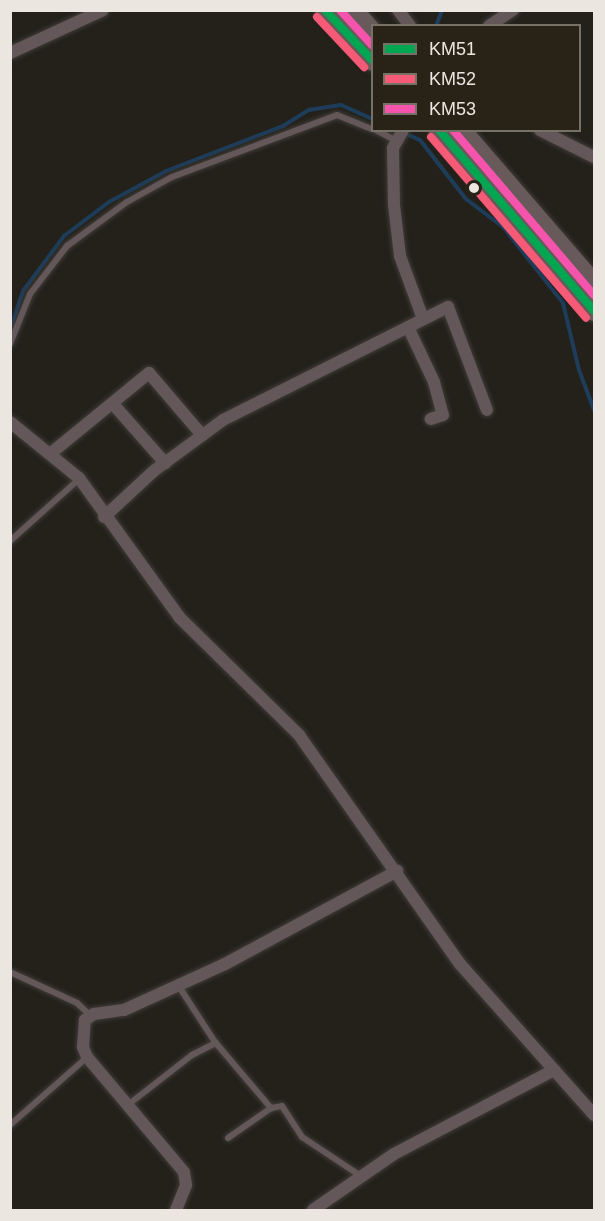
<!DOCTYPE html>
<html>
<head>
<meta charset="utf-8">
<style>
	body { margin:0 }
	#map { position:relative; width:605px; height:1221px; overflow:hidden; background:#24211b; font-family:Arial,sans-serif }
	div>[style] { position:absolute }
	.stream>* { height:4px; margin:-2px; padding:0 2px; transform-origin:2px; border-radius:2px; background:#1e3d5a }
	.roads { filter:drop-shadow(0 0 2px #3f3c37) drop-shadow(0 0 2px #3f3c37) }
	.service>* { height:6px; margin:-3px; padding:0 3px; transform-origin:3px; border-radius:3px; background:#645759 }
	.minor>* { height:12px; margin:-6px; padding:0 6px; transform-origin:6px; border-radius:6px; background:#645759 }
	.trunk>* { height:20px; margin:-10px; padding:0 10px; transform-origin:10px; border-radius:10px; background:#685a5a }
	.bus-1>* { height:8px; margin:-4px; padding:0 4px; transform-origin:4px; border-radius:4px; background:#00a651 }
	.bus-2>* { height:8px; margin:-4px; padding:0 4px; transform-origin:4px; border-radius:4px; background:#f75a77 }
	.bus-3>* { height:8px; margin:-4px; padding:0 4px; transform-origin:4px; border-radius:4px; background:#f653ac }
	.dots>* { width:16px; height:16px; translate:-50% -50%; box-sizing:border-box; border:3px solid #282217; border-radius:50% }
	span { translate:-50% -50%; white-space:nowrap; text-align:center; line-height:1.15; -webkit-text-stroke:4.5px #282217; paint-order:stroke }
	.frame { position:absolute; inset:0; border:12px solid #ebe7e0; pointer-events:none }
	.legend { position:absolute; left:371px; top:24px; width:210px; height:108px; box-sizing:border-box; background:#282217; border:2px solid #767167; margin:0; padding:8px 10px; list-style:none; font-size:18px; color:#ebe7e0 }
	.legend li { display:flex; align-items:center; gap:12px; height:30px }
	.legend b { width:30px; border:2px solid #767167 }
</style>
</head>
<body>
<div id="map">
	<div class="stream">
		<div style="left:436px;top:26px;width:17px;rotate:-69deg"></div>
		<div style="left:404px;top:133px;width:17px;rotate:24deg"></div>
		<div style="left:420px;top:140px;width:75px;rotate:52.1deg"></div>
		<div style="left:466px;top:199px;width:46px;rotate:37.1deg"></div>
		<div style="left:503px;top:227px;width:97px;rotate:51.7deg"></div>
		<div style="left:563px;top:303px;width:69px;rotate:76.6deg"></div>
		<div style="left:579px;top:370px;width:43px;rotate:69.4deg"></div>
		<div style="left:10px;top:330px;width:41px;rotate:-71.6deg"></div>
		<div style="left:23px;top:291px;width:69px;rotate:-53.3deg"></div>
		<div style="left:64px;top:236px;width:56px;rotate:-37.1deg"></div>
		<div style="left:109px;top:202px;width:65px;rotate:-28.5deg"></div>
		<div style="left:166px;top:171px;width:125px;rotate:-21deg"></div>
		<div style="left:283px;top:126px;width:31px;rotate:-32deg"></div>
		<div style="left:309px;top:110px;width:32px;rotate:-9deg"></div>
		<div style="left:341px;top:105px;width:34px;rotate:24deg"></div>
	</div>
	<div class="roads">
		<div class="service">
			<div style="left:376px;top:130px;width:21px;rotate:28deg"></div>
			<div style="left:10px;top:344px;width:54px;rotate:-68.2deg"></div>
			<div style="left:30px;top:294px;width:61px;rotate:-52.4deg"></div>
			<div style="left:67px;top:246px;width:74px;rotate:-36.3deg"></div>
			<div style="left:127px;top:202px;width:51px;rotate:-29.1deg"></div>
			<div style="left:172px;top:177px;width:176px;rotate:-20.6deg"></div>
			<div style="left:337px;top:115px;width:38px;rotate:22deg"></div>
			<div style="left:10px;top:541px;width:93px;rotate:-41.9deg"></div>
			<div style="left:10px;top:972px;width:74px;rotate:24.8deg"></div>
			<div style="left:77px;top:1003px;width:19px;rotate:43deg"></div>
			<div style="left:178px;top:985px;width:68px;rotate:57deg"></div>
			<div style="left:215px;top:1042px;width:87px;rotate:49.7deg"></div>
			<div style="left:129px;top:1104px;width:80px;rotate:-37.9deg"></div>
			<div style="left:192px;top:1055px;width:27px;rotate:-27deg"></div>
			<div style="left:10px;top:1125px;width:103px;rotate:-41.4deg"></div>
			<div style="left:228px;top:1138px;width:52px;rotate:-34.9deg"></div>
			<div style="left:271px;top:1108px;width:11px;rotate:-10deg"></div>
			<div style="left:282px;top:1106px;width:37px;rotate:57deg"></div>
			<div style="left:302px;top:1137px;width:71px;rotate:33.5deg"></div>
		</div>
		<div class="minor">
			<div style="left:398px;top:10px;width:20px;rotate:53deg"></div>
			<div style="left:489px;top:26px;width:29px;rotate:-34deg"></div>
			<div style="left:10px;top:53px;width:102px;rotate:-24.8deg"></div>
			<div style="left:403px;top:130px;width:21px;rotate:119deg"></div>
			<div style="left:393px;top:148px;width:57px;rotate:89deg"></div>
			<div style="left:394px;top:205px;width:51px;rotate:83.3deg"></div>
			<div style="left:400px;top:256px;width:67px;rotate:69.9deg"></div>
			<div style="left:540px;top:130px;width:60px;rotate:26.6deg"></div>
			<div style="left:408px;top:327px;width:61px;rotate:64.7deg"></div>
			<div style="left:434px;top:382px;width:34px;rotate:75deg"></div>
			<div style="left:443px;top:415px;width:13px;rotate:162deg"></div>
			<div style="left:113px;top:404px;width:79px;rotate:48.6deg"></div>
			<div style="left:10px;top:422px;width:89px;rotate:39.1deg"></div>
			<div style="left:79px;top:478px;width:173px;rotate:54.2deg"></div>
			<div style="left:180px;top:618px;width:167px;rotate:44.5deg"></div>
			<div style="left:299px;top:735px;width:280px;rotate:54.9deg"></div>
			<div style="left:460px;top:964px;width:202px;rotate:48.4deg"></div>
			<div style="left:50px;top:454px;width:128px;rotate:-39.3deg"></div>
			<div style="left:149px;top:373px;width:82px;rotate:49.5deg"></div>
			<div style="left:104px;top:517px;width:69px;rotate:-42.7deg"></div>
			<div style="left:155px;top:470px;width:84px;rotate:-36.3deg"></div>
			<div style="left:223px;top:420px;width:252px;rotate:-26.7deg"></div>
			<div style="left:448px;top:307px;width:110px;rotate:69.3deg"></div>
			<div style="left:176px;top:1210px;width:27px;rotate:-68deg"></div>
			<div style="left:186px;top:1185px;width:13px;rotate:-99deg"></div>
			<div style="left:184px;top:1172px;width:150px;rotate:-130.1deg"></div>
			<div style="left:87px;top:1057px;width:11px;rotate:-112deg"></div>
			<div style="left:83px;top:1047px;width:27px;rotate:-86deg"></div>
			<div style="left:85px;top:1020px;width:11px;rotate:-34deg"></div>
			<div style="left:94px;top:1014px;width:30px;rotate:-8deg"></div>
			<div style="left:124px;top:1010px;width:111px;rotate:-24.5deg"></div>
			<div style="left:225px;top:964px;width:196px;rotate:-28.4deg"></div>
			<div style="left:313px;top:1210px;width:98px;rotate:-34.7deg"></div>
			<div style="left:394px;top:1154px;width:181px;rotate:-27.7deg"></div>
		</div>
		<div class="trunk">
			<div style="left:325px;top:10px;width:69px;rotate:46.8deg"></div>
			<div style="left:353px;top:10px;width:29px;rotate:49deg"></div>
			<div style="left:439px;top:130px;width:238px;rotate:49.4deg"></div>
			<div style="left:461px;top:130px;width:203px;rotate:49.2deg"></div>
		</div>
	</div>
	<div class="bus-1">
		<div style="left:325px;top:10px;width:69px;rotate:46.8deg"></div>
		<div style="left:439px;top:130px;width:238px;rotate:49.4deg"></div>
	</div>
	<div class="bus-2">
		<div style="left:317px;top:17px;width:69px;rotate:46.8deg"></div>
		<div style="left:431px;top:137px;width:238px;rotate:49.4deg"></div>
	</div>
	<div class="bus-3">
		<div style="left:340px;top:10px;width:47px;rotate:47.6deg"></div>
		<div style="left:453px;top:130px;width:217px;rotate:49.5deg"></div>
	</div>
	<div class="dots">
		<div style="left:474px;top:188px;background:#ebe7e0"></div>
	</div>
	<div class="frame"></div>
	<ul class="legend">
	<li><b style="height:8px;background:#00a651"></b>KM51</li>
	<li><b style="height:8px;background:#f75a77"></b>KM52</li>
	<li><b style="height:8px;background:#f653ac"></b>KM53</li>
	</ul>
</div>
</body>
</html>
